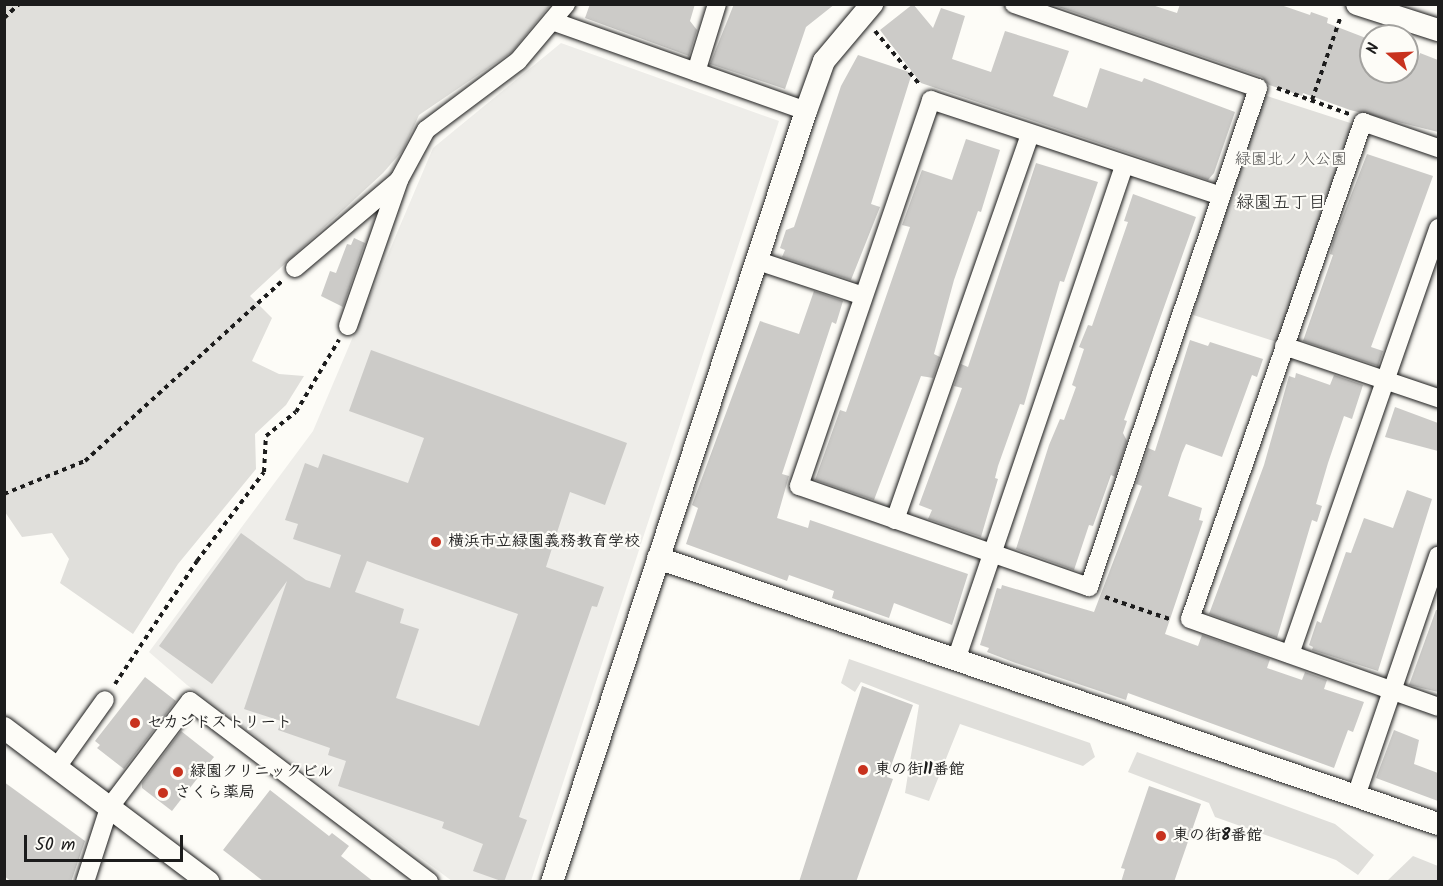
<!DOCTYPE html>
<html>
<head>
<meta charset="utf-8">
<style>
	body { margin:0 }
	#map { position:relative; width:1443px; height:886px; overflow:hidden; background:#fdfcf7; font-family:Kalam,"Klee One",sans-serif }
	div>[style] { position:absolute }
	.built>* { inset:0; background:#eeede9 }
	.green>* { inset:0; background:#e0dfdb; transform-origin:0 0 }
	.building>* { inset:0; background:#cccbc8 }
	.path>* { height:4px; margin-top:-2px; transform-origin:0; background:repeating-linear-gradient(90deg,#1c1c1c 0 4.5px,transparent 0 9px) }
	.roads { filter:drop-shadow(0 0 2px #1c1c1c) drop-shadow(0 0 2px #1c1c1c) }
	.minor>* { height:18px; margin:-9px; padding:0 9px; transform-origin:9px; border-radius:9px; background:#fdfcf7 }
	.tertiary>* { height:22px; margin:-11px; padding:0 11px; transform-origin:11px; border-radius:11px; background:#fdfcf7 }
	.dots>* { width:16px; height:16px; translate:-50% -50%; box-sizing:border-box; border:3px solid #fdfcf7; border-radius:50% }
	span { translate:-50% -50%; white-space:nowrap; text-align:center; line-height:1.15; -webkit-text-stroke:4.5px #fdfcf7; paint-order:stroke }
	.park-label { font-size:16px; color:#575655 }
	.poi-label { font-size:16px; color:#1c1c1c; font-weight:700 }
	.left { translate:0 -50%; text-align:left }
	.neighbourhood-label { font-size:18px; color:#1c1c1c }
	.frame { position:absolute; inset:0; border:6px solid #1c1c1c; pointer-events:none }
	.north { position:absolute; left:1359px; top:24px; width:60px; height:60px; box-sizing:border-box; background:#fdfcf7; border:2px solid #a3a29f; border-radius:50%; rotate:289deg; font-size:16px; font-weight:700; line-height:24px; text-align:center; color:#1c1c1c }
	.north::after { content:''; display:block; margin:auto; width:21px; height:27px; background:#c8321e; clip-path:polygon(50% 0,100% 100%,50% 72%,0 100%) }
	.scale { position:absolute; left:24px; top:835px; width:159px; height:27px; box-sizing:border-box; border:3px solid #1c1c1c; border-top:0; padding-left:8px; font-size:18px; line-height:21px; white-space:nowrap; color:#1c1c1c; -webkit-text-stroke:4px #fdfcf7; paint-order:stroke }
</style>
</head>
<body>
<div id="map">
	<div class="built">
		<div style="clip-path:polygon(561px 43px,779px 121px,531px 881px,452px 881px,187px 685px,149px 652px,313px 431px,433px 148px)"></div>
	</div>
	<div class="green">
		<div style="clip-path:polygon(5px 5px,550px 5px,512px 52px,419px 115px,403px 150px,383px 173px,250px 296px,272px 318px,252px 361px,279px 374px,304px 376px,286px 405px,255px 434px,256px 469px,178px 564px,133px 634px,60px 583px,69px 559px,52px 533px,22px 537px,5px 512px)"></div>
		<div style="left:1264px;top:95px;width:94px;height:231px;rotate:18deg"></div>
		<div style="clip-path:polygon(849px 659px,1090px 743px,1095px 757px,1083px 766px,960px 724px,929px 801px,905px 793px,919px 705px,861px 682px,855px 692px,841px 683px)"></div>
		<div style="clip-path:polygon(1137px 752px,1335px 824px,1374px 855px,1358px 875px,1336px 860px,1215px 817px,1209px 803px,1128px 772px)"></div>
		<div style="clip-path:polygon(1413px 856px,1438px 866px,1438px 881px,1387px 881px)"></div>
	</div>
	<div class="building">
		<div style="clip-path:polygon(590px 4px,695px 4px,690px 21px,697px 30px,689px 56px,585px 18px)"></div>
		<div style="clip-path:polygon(734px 4px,835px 4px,806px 27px,785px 89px,710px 64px)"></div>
		<div style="clip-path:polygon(913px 4px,933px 28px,941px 8px,965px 16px,952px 59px,991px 72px,1005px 31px,1069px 51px,1053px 96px,1087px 108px,1100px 68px,1142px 82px,1144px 78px,1235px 112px,1214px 173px,1208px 180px,921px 83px,880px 30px)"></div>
		<div style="clip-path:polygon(1050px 4px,1149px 4px,1177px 13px,1180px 4px,1278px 4px,1310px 15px,1311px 12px,1328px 18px,1327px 23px,1371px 40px,1371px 72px,1407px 72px,1411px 59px,1417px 62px,1420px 53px,1438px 60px,1438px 132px,1350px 110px,1303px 93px,1302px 96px,1269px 85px,1262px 77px)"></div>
		<div style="clip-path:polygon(858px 55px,912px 73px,871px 204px,880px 207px,851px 280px,782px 257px,785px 250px,780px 248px,786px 230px,794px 227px,841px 86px)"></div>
		<div style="clip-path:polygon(966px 139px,1000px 150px,981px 212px,978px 211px,954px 280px,934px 354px,940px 357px,933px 378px,921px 376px,874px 500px,815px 480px,840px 410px,846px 412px,898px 262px,910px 227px,902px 225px,922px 170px,952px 180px)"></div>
		<div style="clip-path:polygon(1367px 154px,1433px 176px,1371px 347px,1383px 351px,1378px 366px,1303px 341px,1333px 255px,1330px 254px,1333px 242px)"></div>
		<div style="clip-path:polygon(1036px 163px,1098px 182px,1064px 282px,1060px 281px,1024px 405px,1020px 404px,998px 466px,995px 478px,998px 479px,981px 537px,928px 519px,932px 510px,919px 505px,962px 388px,954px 386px,961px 364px,968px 367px)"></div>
		<div style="clip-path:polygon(1133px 194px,1196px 217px,1124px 420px,1127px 421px,1123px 433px,1127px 441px,1115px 477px,1111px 475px,1093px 526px,1089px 525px,1074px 570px,1016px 549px,1049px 445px,1060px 419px,1064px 420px,1076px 387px,1072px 385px,1084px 349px,1079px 347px,1088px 325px,1092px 326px,1128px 222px,1124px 221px)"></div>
		<div style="clip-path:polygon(354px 238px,365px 243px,343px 307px,321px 296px,330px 271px,336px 273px,347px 244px,351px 245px)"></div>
		<div style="clip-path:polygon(814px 291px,843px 301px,836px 324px,832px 322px,782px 474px,789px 476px,777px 518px,808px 528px,810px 520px,968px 574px,952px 625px,894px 603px,889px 618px,832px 598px,834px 591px,789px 575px,787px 581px,686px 544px,698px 508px,692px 505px,760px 321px,799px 334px)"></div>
		<div style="clip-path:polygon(1190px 340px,1208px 346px,1210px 342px,1263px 359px,1257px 377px,1252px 375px,1222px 457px,1186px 444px,1182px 453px,1168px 496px,1202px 508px,1199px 520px,1203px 521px,1165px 634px,1198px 646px,1202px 635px,1270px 659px,1267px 668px,1302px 680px,1305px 672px,1327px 680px,1324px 689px,1364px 702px,1353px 732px,1348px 730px,1334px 768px,1128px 693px,1126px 700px,1013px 662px,987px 652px,989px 648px,980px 645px,997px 588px,1001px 589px,1002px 585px,1094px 612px,1142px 486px,1136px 484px,1148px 448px,1155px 451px)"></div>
		<div style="clip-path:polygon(evenodd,371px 350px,627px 443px,605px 505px,570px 492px,546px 567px,604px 587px,597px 607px,592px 606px,519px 817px,527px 820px,504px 882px,473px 871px,483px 844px,442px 828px,444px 822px,338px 786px,346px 761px,328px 755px,330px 748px,278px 730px,281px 721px,244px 709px,287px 581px,212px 684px,159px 646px,241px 533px,306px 580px,330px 588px,341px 555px,293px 539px,298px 524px,285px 520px,305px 463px,318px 468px,323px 454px,408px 483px,424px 438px,349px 411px,371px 350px,367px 561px,518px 614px,479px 726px,396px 698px,419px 629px,400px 623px,404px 609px,355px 592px,367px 561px)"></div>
		<div style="clip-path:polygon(1296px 373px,1330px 385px,1334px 375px,1363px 385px,1352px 419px,1344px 416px,1328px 463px,1316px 504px,1322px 506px,1317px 522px,1312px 520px,1277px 638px,1209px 614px,1264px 465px,1289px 376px,1295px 378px)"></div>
		<div style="clip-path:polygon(1395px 407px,1438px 423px,1438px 451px,1385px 437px)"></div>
		<div style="clip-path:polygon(1407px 490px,1432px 499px,1378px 671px,1312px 650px,1313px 647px,1309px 645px,1317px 621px,1321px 623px,1346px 552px,1351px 553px,1364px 518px,1393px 528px)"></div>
		<div style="clip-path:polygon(1436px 610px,1438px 610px,1438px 692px,1409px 685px)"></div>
		<div style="clip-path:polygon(145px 677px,176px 701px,124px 769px,97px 748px,100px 745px,95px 741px)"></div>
		<div style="clip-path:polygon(862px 686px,913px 705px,887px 777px,893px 779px,856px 882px,799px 882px)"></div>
		<div style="clip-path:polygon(1394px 730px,1419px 740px,1414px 764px,1438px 773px,1438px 801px,1376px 778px)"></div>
		<div style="clip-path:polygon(181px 731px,214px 757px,172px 811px,142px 788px,142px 783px)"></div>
		<div style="clip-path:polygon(4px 782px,85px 841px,71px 882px,12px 882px,4px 876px)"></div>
		<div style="clip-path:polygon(1149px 786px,1201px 804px,1174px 882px,1121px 882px,1125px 869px,1121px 868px)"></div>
		<div style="clip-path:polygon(270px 790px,329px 836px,332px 833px,349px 846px,341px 856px,374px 882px,263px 881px,223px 850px)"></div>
	</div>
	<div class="path">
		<div style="left:4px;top:18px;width:21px;rotate:-43deg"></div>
		<div style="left:875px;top:31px;width:70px;rotate:50.2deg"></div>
		<div style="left:1277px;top:88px;width:77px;rotate:19.9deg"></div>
		<div style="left:1312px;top:100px;width:89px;rotate:-71deg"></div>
		<div style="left:4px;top:494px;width:87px;rotate:-22.2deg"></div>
		<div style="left:85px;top:461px;width:268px;rotate:-42.4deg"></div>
		<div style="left:1105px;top:597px;width:71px;rotate:18.9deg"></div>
		<div style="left:115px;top:684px;width:148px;rotate:-56.3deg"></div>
		<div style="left:197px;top:561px;width:111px;rotate:-53deg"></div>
		<div style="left:264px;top:472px;width:36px;rotate:-87deg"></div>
		<div style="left:266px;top:436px;width:38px;rotate:-39deg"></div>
		<div style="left:296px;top:412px;width:84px;rotate:-59.2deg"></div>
	</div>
	<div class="roads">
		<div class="minor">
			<div style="left:1014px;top:4px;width:258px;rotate:19deg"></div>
			<div style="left:1258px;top:88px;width:527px;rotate:108.71deg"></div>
			<div style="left:1089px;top:587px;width:307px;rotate:-160.8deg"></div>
			<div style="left:799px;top:486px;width:408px;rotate:-71.1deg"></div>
			<div style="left:931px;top:100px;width:305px;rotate:18.3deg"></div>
			<div style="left:552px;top:21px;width:269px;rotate:19.5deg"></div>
			<div style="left:696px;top:72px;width:71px;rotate:-72.8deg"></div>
			<div style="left:1438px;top:148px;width:79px;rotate:-160.9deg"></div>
			<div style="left:1363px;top:122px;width:526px;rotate:109.19deg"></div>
			<div style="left:1190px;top:619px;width:263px;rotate:19.5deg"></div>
			<div style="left:755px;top:260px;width:114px;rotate:18.4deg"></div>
			<div style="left:295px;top:268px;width:136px;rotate:-40.2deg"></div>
			<div style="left:348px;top:326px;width:155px;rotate:-70.7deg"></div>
			<div style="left:399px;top:180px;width:57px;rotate:-61.6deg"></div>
			<div style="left:426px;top:130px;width:115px;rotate:-36.9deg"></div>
			<div style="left:518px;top:61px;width:75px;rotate:-49.9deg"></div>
			<div style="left:1284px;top:346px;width:163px;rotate:18.7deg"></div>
			<div style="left:895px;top:520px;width:409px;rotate:-70.7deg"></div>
			<div style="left:1290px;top:654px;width:451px;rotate:-70.8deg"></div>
			<div style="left:956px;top:660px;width:522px;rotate:-71.22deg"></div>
			<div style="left:57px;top:767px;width:82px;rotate:-54.4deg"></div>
			<div style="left:1356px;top:796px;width:254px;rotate:-71.1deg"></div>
			<div style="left:85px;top:882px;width:78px;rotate:-72deg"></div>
			<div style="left:109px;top:808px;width:134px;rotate:-52.9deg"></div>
			<div style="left:190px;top:701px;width:300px;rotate:37.1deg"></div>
		</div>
		<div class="tertiary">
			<div style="left:1357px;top:4px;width:85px;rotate:17.8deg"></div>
			<div style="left:658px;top:558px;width:824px;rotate:18.83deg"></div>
			<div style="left:4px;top:728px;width:256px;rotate:37deg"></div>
			<div style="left:552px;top:882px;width:812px;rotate:-71.77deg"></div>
			<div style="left:806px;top:111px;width:53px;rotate:-70.2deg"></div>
			<div style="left:824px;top:61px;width:75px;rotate:-49.9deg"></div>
		</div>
	</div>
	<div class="dots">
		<div style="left:436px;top:542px;background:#c8321e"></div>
		<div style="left:135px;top:723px;background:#c8321e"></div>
		<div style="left:863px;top:770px;background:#c8321e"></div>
		<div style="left:178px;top:772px;background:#c8321e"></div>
		<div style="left:163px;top:793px;background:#c8321e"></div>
		<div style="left:1161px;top:836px;background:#c8321e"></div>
	</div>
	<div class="park-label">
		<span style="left:1291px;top:160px">緑園北ノ入公園</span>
	</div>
	<div class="poi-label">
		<span class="left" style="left:448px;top:542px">横浜市立緑園義務教育学校</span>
		<span class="left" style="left:147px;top:723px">セカンドストリート</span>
		<span class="left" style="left:875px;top:770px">東の街11番館</span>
		<span class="left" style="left:190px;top:772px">緑園クリニックビル</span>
		<span class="left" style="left:175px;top:793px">さくら薬局</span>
		<span class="left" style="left:1173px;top:836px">東の街8番館</span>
	</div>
	<div class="neighbourhood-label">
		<span style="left:1281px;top:204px">緑園五丁目</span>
	</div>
	<div class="frame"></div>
	<div class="north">N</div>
	<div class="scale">50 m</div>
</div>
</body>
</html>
